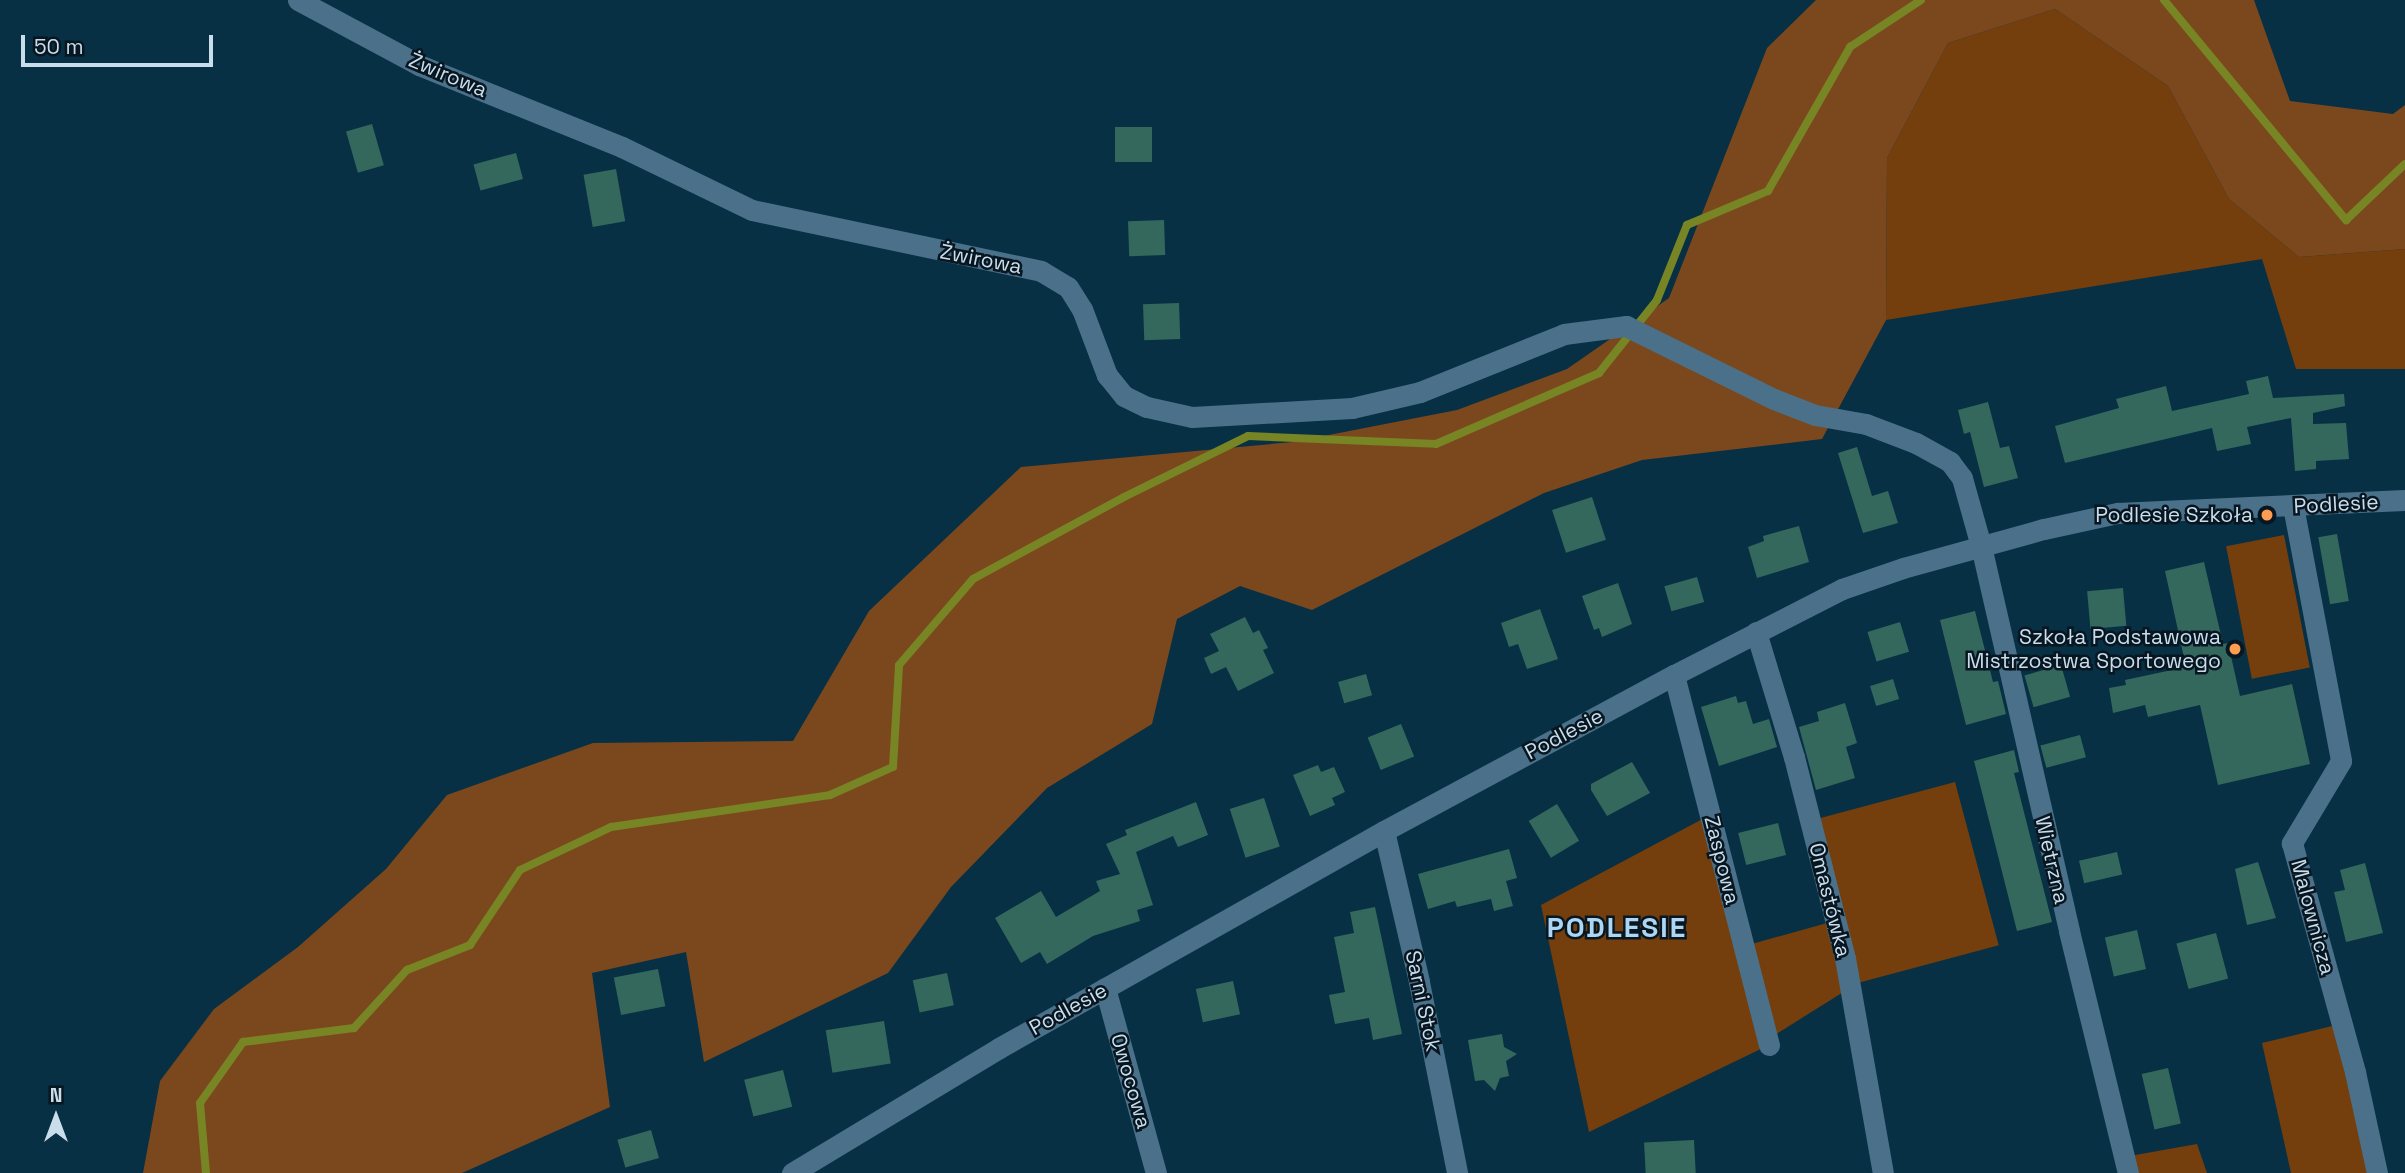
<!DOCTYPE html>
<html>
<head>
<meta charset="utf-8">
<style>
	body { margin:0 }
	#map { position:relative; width:2405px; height:1173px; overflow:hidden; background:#073045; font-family:"Space Grotesk",sans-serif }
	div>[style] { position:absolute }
	.green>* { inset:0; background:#743e0d; transform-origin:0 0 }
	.forest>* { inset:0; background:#7b481d }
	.stream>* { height:8px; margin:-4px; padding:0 4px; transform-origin:4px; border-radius:4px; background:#788524 }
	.building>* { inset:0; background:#34685c; transform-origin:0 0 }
	.street>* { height:21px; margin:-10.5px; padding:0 10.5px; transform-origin:10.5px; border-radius:10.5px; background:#4a7189 }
	.dots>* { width:19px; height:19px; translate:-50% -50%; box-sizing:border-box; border:4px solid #071620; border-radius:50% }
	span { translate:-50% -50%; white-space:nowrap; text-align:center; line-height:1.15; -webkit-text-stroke:5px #071620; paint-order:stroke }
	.street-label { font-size:21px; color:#c9ddeb }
	.poi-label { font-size:21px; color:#c9ddeb }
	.right { translate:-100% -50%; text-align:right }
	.district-label { font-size:28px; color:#acd6f1; font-weight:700; letter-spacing:2px }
	.north { position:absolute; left:21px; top:1082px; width:70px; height:70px; -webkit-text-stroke:5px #071620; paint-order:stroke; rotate:0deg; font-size:19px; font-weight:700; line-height:28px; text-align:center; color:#c9ddeb }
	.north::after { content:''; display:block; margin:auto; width:24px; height:32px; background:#c9ddeb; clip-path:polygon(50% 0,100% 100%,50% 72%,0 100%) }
	.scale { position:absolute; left:21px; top:35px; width:192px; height:32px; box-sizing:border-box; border:4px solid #c9ddeb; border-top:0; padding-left:9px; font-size:21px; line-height:24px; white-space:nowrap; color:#c9ddeb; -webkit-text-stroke:5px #071620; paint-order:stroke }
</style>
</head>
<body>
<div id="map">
	<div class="green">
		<div style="clip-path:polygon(2055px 9px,2168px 86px,2229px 199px,2299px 257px,2405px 249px,2405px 369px,2296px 369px,2262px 259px,1886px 320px,1887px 158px,1948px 43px)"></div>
		<div style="left:2284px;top:535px;width:135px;height:59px;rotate:79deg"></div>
		<div style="left:1955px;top:782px;width:169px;height:145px;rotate:75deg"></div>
		<div style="clip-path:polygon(1710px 815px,1769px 1045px,1589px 1132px,1541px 905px)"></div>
		<div style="clip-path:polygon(1827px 923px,1845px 991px,1773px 1036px,1748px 945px)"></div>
		<div style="clip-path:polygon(2332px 1026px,2377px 1173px,2291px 1173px,2262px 1043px)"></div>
		<div style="clip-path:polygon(2197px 1144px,2207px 1173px,2128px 1173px,2124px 1157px)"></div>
	</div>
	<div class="forest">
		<div style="clip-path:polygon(1816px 0,2254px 0,2290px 101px,2393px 114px,2405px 105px,2405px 249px,2299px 257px,2229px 199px,2168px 86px,2055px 9px,1948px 43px,1887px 158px,1886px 320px,1822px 439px,1642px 460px,1544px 493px,1312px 610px,1240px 586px,1177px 619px,1152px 724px,1047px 788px,951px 887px,888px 973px,704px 1062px,686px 952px,592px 973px,610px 1107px,462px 1173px,143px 1173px,160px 1081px,214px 1009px,298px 947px,386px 869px,447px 795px,593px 743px,793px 741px,869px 611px,1021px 467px,1293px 442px,1457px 410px,1567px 369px,1669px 298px,1767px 48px)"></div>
	</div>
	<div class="stream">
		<div style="left:2164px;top:0;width:286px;rotate:50.4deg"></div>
		<div style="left:2346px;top:220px;width:81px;rotate:-43.5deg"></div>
		<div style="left:206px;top:1173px;width:70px;rotate:-94.9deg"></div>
		<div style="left:200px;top:1103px;width:75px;rotate:-54.8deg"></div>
		<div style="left:243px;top:1042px;width:112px;rotate:-7.2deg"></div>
		<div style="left:354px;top:1028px;width:79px;rotate:-47.6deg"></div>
		<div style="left:407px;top:970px;width:68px;rotate:-21.6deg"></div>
		<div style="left:470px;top:945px;width:90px;rotate:-56.3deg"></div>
		<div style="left:520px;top:870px;width:101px;rotate:-25.3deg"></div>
		<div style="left:611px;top:827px;width:221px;rotate:-8.3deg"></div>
		<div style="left:830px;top:795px;width:69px;rotate:-24deg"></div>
		<div style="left:893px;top:767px;width:102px;rotate:-86.6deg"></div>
		<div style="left:899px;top:665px;width:113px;rotate:-49.3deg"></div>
		<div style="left:973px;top:579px;width:172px;rotate:-28.5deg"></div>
		<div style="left:1124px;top:497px;width:138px;rotate:-26.2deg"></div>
		<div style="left:1248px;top:436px;width:188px;rotate:2.4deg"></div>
		<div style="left:1436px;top:444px;width:178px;rotate:-23.5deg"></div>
		<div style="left:1599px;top:373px;width:93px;rotate:-51.5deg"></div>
		<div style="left:1657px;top:300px;width:81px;rotate:-68.2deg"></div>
		<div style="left:1687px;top:225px;width:88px;rotate:-22.8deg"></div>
		<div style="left:1768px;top:191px;width:166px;rotate:-60.3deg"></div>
		<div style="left:1850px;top:47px;width:85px;rotate:-33.5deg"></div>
	</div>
	<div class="building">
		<div style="left:372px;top:124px;width:43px;height:27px;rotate:74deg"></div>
		<div style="left:1152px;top:127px;width:35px;height:37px;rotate:90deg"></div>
		<div style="left:516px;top:153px;width:27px;height:44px;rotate:75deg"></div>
		<div style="left:616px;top:169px;width:53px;height:33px;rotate:80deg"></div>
		<div style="left:1164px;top:220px;width:35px;height:36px;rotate:88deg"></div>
		<div style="left:1179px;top:303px;width:36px;height:36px;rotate:88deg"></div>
		<div style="clip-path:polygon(2268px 376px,2273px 398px,2344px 394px,2345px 406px,2313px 413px,2313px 424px,2346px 423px,2349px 459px,2316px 461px,2316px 469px,2295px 471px,2291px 418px,2247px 427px,2251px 444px,2217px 451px,2212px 428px,2065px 463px,2055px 426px,2119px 408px,2116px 399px,2166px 386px,2172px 411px,2249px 394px,2246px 381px)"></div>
		<div style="clip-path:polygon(1988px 402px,2000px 448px,2009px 446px,2018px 478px,1984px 487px,1970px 432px,1964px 434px,1958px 410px)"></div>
		<div style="clip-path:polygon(1857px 447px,1872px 496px,1888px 491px,1898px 523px,1863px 533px,1838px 453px)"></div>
		<div style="left:1592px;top:497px;width:45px;height:42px;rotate:72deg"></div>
		<div style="clip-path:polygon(1799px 526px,1809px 562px,1757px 578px,1748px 547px,1764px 541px,1763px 536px)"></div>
		<div style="left:2337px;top:534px;width:68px;height:19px;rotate:80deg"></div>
		<div style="clip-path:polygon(2204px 562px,2223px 644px,2228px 643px,2240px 696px,2292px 684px,2310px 764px,2218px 785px,2200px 705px,2148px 717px,2145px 705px,2113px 713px,2109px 688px,2126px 685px,2125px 680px,2186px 667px,2165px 571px)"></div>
		<div style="left:1697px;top:577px;width:26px;height:34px;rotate:74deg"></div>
		<div style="clip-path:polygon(1618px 583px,1632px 624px,1602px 637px,1599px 628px,1594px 630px,1582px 596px)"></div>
		<div style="left:2123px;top:588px;width:38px;height:36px;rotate:85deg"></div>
		<div style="clip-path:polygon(1540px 609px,1558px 659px,1527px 669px,1518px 644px,1509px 647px,1501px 623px)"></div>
		<div style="clip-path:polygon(1975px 611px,1993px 682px,1998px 681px,2006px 714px,1966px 725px,1940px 620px)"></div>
		<div style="clip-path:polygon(1245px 617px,1253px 633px,1259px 630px,1268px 648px,1263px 650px,1274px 673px,1238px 691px,1226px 667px,1211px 674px,1204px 658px,1219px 651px,1210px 634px)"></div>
		<div style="left:1900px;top:622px;width:31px;height:34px;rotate:73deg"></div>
		<div style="left:2061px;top:665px;width:33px;height:38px;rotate:74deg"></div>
		<div style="left:1366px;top:674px;width:22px;height:29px;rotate:74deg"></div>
		<div style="left:1893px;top:679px;width:21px;height:24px;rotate:73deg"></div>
		<div style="clip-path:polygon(1736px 696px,1738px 703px,1746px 701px,1753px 724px,1769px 719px,1777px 747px,1719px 766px,1701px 707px)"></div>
		<div style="clip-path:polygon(1845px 703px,1857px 743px,1846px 747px,1855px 778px,1816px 790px,1799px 727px,1819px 721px,1817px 712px)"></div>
		<div style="left:1401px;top:724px;width:35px;height:36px;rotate:68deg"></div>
		<div style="left:2080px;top:735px;width:23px;height:41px;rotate:75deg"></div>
		<div style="clip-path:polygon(2014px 750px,2019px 772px,2014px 773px,2052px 922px,2017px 931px,1974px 761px)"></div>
		<div style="clip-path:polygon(1632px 762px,1650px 793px,1607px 816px,1591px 790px,1591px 784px)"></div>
		<div style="clip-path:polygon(1318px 765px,1321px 772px,1334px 767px,1345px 792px,1332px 798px,1335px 805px,1310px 816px,1293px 775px)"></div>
		<div style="left:1264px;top:798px;width:51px;height:36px;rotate:72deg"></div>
		<div style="clip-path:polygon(1196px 802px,1208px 835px,1178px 847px,1173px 836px,1136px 852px,1153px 905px,1137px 910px,1140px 921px,1093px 936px,1047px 964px,1040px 952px,1021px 963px,995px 918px,1041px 891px,1056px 917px,1100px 891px,1096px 881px,1120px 874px,1106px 844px,1127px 835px,1125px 830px)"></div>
		<div style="left:1557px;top:804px;width:43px;height:33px;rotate:59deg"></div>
		<div style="left:1778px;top:823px;width:33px;height:41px;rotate:76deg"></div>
		<div style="clip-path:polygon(1509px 849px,1517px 878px,1506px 881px,1513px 906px,1494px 911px,1491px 899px,1457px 907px,1455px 901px,1428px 909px,1418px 874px)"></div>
		<div style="left:2117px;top:852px;width:23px;height:39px;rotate:77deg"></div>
		<div style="clip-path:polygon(2258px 862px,2276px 918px,2247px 925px,2235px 869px)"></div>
		<div style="clip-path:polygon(2365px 863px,2383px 933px,2346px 942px,2334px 892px,2345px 890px,2340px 870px)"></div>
		<div style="clip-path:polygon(1375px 907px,1402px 1034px,1373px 1040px,1369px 1018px,1335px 1024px,1329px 995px,1345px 992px,1334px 937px,1354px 933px,1350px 912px)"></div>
		<div style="left:2137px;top:930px;width:40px;height:33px;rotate:77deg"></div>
		<div style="left:2216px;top:933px;width:47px;height:41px;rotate:75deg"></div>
		<div style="left:658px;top:969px;width:38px;height:45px;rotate:79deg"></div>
		<div style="left:947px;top:973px;width:33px;height:35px;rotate:78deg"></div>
		<div style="left:1233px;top:981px;width:34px;height:38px;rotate:78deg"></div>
		<div style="left:884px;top:1021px;width:43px;height:59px;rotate:81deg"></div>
		<div style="clip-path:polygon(1502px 1034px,1504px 1047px,1517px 1054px,1506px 1061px,1509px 1076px,1500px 1078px,1495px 1091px,1484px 1080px,1475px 1081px,1468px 1040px)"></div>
		<div style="left:2168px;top:1068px;width:57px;height:27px;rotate:77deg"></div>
		<div style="left:783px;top:1070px;width:38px;height:40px;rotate:76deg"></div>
		<div style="left:651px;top:1130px;width:29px;height:35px;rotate:74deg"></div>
		<div style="left:1694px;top:1140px;width:33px;height:50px;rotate:87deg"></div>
	</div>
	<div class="street">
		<div style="left:298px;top:0;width:137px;rotate:28.2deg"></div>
		<div style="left:419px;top:65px;width:219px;rotate:22deg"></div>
		<div style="left:622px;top:147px;width:144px;rotate:25.9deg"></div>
		<div style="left:752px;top:210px;width:295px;rotate:11.9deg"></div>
		<div style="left:1041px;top:271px;width:31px;rotate:31deg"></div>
		<div style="left:1068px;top:287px;width:26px;rotate:58deg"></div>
		<div style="left:1082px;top:309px;width:71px;rotate:69.3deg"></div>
		<div style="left:1107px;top:375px;width:27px;rotate:51deg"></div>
		<div style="left:1124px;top:396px;width:25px;rotate:26deg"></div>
		<div style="left:1147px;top:407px;width:46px;rotate:12.5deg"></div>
		<div style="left:1192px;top:417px;width:160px;rotate:-3.2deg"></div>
		<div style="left:1352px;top:408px;width:70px;rotate:-13.2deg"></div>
		<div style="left:1420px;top:392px;width:155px;rotate:-21.9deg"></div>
		<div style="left:1564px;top:334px;width:63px;rotate:-7.4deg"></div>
		<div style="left:1626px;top:326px;width:165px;rotate:26.3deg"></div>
		<div style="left:1774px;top:399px;width:44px;rotate:21.3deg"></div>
		<div style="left:1815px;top:415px;width:52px;rotate:10deg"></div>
		<div style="left:1866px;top:424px;width:53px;rotate:20.8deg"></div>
		<div style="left:1916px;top:443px;width:39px;rotate:29deg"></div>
		<div style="left:1950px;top:462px;width:20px;rotate:53deg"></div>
		<div style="left:1962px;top:478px;width:71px;rotate:74.4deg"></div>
		<div style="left:1981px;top:546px;width:395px;rotate:77.1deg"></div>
		<div style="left:2069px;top:931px;width:249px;rotate:76.3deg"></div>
		<div style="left:2293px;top:506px;width:259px;rotate:79.3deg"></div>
		<div style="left:2341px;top:761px;width:96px;rotate:120.9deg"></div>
		<div style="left:2292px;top:843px;width:238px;rotate:74.6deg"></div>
		<div style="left:2355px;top:1072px;width:103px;rotate:77.7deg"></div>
		<div style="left:1756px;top:632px;width:131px;rotate:73.1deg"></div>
		<div style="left:1794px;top:757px;width:207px;rotate:75.8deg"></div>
		<div style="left:1845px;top:958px;width:218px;rotate:80deg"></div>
		<div style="left:1674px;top:675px;width:382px;rotate:75.6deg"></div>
		<div style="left:1384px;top:831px;width:155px;rotate:76.9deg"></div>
		<div style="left:1419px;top:982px;width:195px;rotate:78.7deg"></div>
		<div style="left:1105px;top:988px;width:192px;rotate:74.6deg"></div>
		<div style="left:792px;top:1173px;width:242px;rotate:-31.1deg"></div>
		<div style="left:999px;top:1048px;width:442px;rotate:-29.4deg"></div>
		<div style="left:1384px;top:831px;width:329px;rotate:-28.3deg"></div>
		<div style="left:1674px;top:675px;width:189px;rotate:-27.1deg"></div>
		<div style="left:1842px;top:589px;width:65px;rotate:-19deg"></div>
		<div style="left:1903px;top:568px;width:146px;rotate:-15.5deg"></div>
		<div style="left:2044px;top:529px;width:75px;rotate:-12.4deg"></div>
		<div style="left:2117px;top:513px;width:288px;rotate:-2.6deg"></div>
	</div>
	<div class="dots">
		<div style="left:2267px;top:515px;background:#fc9d52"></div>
		<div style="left:2235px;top:649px;background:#fc9d52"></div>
	</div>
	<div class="street-label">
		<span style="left:448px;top:75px;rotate:23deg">Żwirowa</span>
		<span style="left:981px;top:259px;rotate:11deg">Żwirowa</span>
		<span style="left:2336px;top:504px;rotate:-3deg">Podlesie</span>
		<span style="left:1564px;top:734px;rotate:-28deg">Podlesie</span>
		<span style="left:1722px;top:860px;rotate:76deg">Zaspowa</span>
		<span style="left:2052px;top:860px;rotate:77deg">Wietrzna</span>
		<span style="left:1830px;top:900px;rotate:76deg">Omastówka</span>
		<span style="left:2313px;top:917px;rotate:75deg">Malownicza</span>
		<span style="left:1423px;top:1001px;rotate:78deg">Sarni Stok</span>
		<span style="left:1068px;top:1009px;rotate:-29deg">Podlesie</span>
		<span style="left:1131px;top:1081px;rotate:74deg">Owocowa</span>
	</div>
	<div class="poi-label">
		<span class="right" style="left:2253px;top:515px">Podlesie Szkoła</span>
		<span class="right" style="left:2221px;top:649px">Szkoła Podstawowa<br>Mistrzostwa Sportowego</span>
	</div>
	<div class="district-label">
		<span style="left:1617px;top:927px">PODLESIE</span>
	</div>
	<div class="north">N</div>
	<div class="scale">50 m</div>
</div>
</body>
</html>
